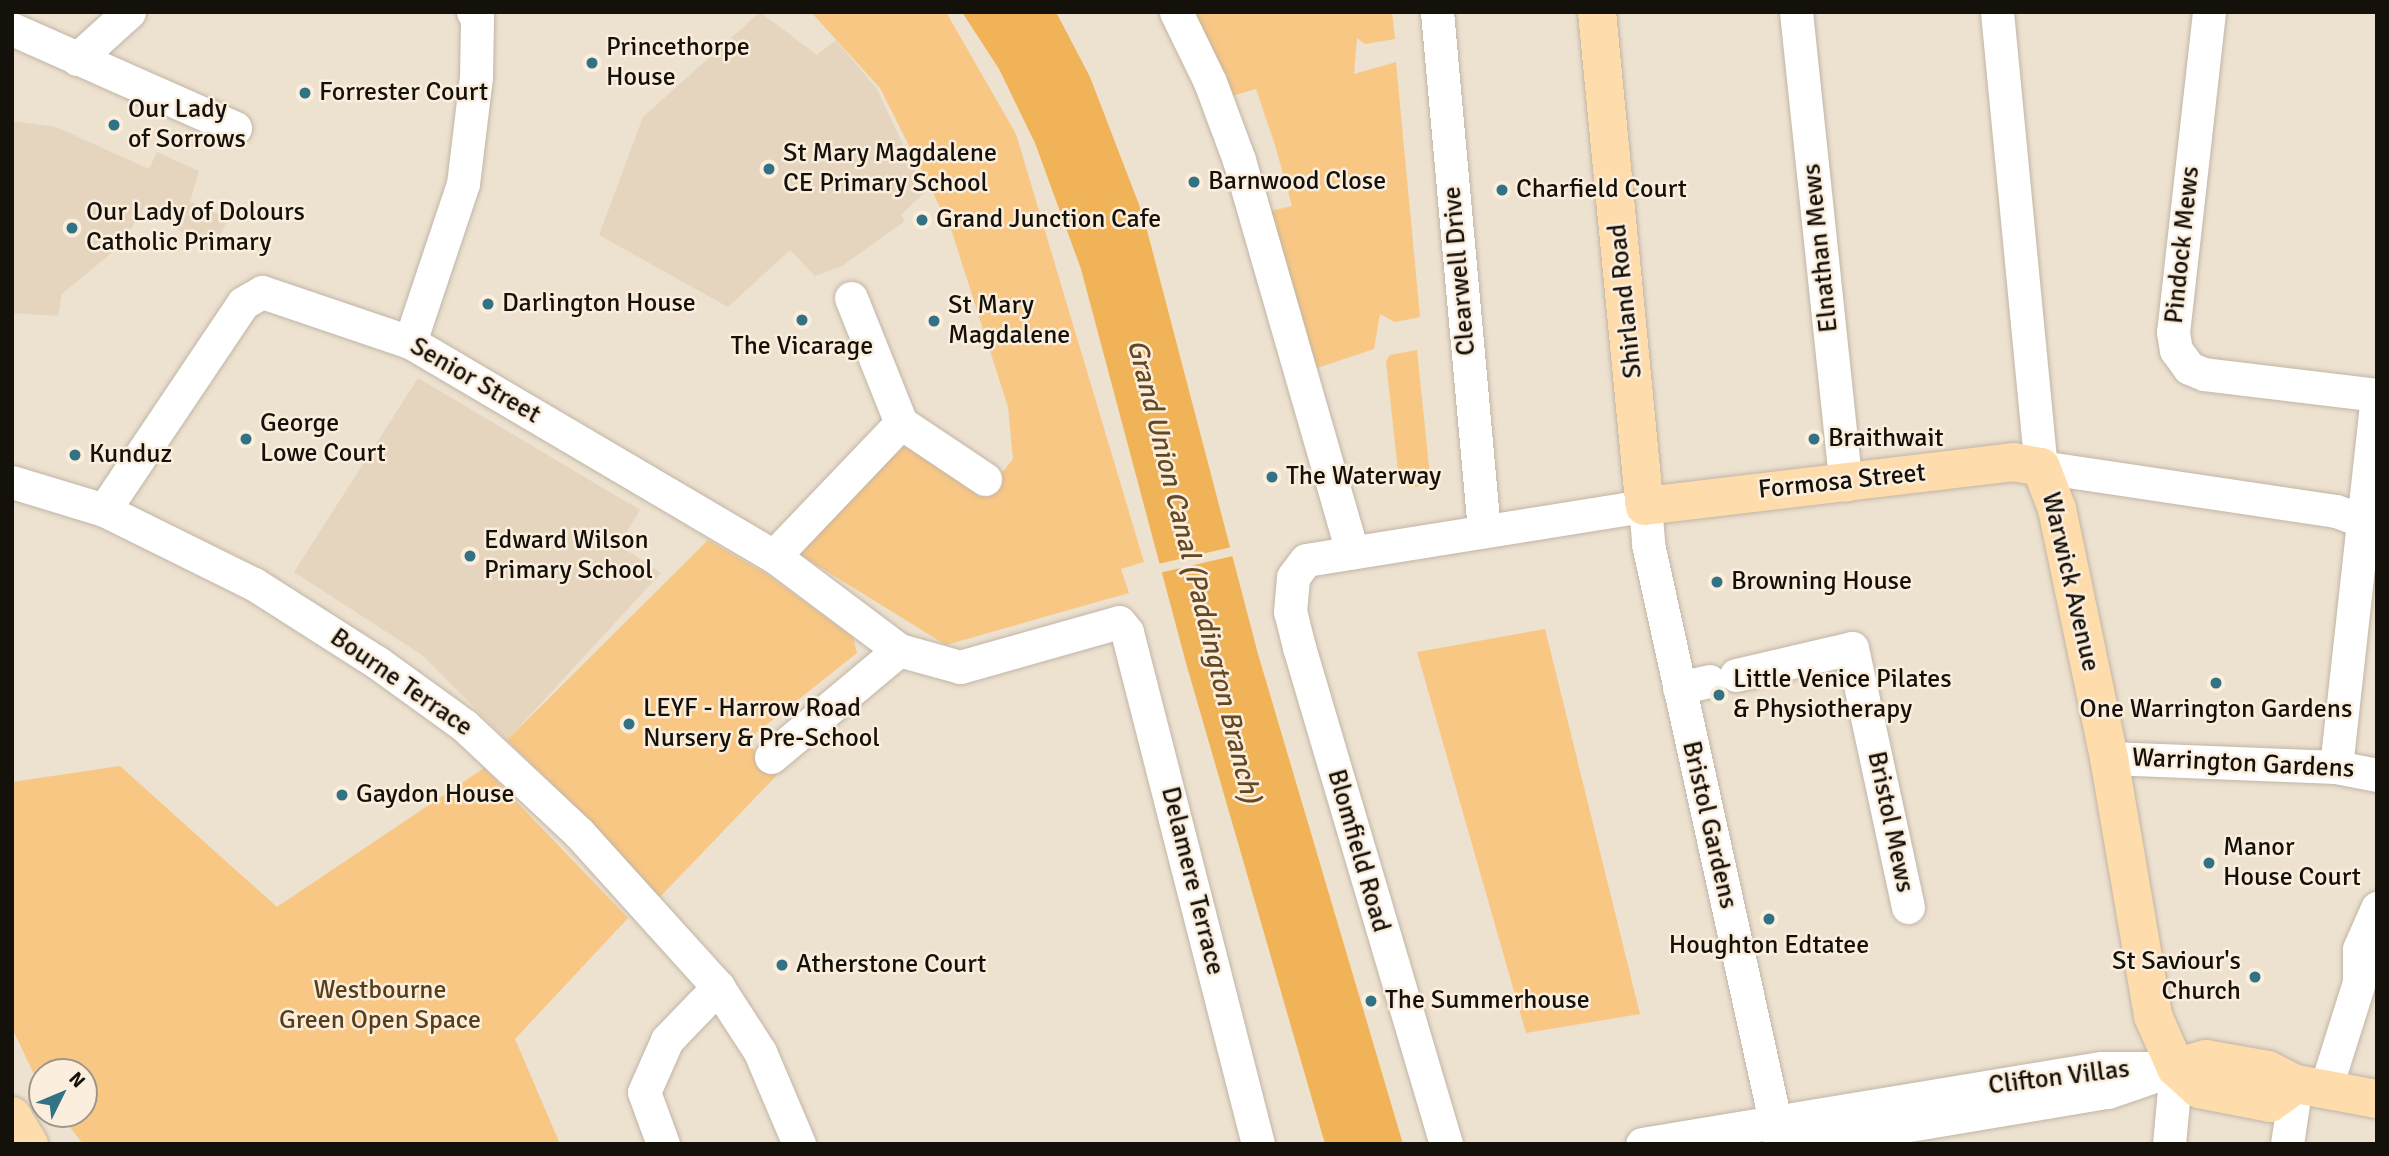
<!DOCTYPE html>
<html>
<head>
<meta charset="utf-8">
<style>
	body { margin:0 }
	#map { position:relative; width:2389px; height:1156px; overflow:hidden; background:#ede1d0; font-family:Signika,sans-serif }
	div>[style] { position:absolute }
	.built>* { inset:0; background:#e6d5be }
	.green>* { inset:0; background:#f8c784 }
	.water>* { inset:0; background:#f1b357 }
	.pier>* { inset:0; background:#ede1d0; transform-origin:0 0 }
	.roads { filter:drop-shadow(0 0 2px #c1b5a5) drop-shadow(0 0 2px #c1b5a5) }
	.minor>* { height:33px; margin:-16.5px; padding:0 16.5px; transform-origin:16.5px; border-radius:16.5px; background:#fff }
	.major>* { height:38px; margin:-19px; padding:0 19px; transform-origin:19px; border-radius:19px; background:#fedcac }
	.dots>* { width:19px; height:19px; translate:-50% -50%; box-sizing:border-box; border:4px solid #fbeedd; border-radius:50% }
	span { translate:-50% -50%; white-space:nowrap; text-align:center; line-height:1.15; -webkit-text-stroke:5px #fbeedd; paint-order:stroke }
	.poi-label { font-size:26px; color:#14100a }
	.left { translate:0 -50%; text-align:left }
	.right { translate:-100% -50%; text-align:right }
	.street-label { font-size:26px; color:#14100a }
	.park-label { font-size:26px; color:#573e18 }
	.water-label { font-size:28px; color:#634823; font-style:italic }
	.frame { position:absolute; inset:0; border:14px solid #14100a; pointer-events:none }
	.north { position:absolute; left:28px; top:1058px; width:70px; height:70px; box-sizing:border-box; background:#fbeedd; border:2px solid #9f9589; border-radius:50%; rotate:47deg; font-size:19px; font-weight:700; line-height:28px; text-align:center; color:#14100a }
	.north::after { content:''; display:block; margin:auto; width:24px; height:32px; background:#317285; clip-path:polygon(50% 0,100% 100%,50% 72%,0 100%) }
</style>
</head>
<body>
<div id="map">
	<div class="built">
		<div style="clip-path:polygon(760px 12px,817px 55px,836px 40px,877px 89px,925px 192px,901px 215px,905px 221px,842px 266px,815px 276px,790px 250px,728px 307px,599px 235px,643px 117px)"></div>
		<div style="clip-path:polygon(12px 121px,56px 127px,149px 169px,157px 152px,199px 171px,190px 202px,229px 218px,211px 252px,145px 206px,121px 245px,62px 294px,58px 316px,12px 313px)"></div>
		<div style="clip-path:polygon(418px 378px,640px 510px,619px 545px,661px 573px,507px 740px,422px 655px,294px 572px)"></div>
	</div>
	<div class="green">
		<div style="clip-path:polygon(811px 12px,946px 12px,1016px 134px,1144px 562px,1121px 569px,1129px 593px,946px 645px,794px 551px,900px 436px,987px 491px,1013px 459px,1008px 407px,951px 229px,880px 88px)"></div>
		<div style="clip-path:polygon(1192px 12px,1392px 12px,1395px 39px,1365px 44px,1357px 38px,1354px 74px,1396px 62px,1420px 317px,1395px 322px,1380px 314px,1374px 349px,1311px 370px,1271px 211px,1292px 206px,1275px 145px,1256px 89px,1232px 96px)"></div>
		<div style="clip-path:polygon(1417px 350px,1431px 486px,1408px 487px,1399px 480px,1386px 361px,1390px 355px)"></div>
		<div style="clip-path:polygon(708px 540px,765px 573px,853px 637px,857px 653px,746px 741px,777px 775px,658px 899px,585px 816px,507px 740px)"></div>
		<div style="clip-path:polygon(1545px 629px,1640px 1014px,1526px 1033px,1417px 652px)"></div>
		<div style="clip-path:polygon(120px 766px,277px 907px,484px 768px,628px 918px,515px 1039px,560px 1144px,83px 1144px,60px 1114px,84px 1114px,84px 1072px,42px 1072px,42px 1091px,12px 1028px,12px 782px)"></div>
	</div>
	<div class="water">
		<div style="clip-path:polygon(962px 12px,1056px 12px,1090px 77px,1143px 215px,1258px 654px,1403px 1144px,1325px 1144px,1186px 663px,1081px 269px,1035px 143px,999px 69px)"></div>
	</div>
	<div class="pier">
		<div style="left:1232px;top:547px;width:9px;height:77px;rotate:77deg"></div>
	</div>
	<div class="roads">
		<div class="minor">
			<div style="left:1176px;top:12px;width:78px;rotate:64.1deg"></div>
			<div style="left:1210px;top:82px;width:83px;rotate:69.6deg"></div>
			<div style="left:1239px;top:160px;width:408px;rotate:73.9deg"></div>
			<div style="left:1437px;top:12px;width:520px;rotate:84.82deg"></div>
			<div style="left:1796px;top:12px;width:475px;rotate:84deg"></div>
			<div style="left:1997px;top:12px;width:457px;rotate:84.5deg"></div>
			<div style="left:2041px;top:467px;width:298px;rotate:8.5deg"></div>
			<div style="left:2336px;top:511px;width:44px;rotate:20.1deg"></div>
			<div style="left:2209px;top:12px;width:322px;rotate:96.4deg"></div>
			<div style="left:2173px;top:332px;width:18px;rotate:81deg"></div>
			<div style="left:2176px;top:350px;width:22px;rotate:54deg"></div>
			<div style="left:2189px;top:368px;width:16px;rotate:22deg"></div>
			<div style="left:2204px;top:374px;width:174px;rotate:6.9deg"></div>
			<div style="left:12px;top:29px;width:244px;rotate:23.9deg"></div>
			<div style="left:77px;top:59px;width:70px;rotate:-42.1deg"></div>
			<div style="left:851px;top:298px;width:135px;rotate:68.2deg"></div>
			<div style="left:901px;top:423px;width:101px;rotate:33.7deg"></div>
			<div style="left:410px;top:342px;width:167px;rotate:-71.5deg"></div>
			<div style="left:463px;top:184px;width:108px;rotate:-83.1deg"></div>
			<div style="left:476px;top:77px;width:59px;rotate:-89deg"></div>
			<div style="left:477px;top:18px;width:7px;rotate:-124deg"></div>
			<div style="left:12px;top:482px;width:96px;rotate:16.9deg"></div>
			<div style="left:104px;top:510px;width:167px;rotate:26.3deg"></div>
			<div style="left:254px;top:584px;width:147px;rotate:32.5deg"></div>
			<div style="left:378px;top:663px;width:107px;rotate:35.9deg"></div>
			<div style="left:465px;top:726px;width:156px;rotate:43.2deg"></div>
			<div style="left:579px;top:833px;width:207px;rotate:47.9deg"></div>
			<div style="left:718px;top:987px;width:77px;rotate:57.1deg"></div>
			<div style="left:760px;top:1052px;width:100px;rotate:67deg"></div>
			<div style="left:104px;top:510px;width:249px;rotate:-56.1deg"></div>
			<div style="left:243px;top:303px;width:22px;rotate:-30deg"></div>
			<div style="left:262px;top:292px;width:156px;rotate:18.7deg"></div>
			<div style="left:410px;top:342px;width:422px;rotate:30.5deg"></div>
			<div style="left:774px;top:556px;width:156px;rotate:36.9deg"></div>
			<div style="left:899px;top:650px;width:63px;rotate:15.6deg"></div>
			<div style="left:960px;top:667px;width:165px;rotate:-15.8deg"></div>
			<div style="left:1119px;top:622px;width:13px;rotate:51deg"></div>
			<div style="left:1127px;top:632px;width:528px;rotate:75.65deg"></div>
			<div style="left:774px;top:556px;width:184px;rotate:-46.3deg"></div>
			<div style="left:1736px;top:675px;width:119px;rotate:-13.1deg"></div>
			<div style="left:1852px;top:648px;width:265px;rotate:77.8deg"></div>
			<div style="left:1679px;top:688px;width:31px;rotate:-13deg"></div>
			<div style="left:771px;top:757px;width:167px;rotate:-39.9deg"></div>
			<div style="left:2109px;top:758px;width:227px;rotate:2.3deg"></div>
			<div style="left:2336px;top:767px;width:42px;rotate:11deg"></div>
			<div style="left:2336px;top:767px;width:371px;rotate:-83.7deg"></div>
			<div style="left:2325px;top:1090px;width:113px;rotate:-72.5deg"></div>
			<div style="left:2359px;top:982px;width:33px;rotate:-90deg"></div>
			<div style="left:2359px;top:949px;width:45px;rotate:-66.3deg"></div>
			<div style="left:663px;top:1144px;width:55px;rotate:-110.1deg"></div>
			<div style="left:644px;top:1092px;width:57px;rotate:-66.1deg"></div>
			<div style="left:667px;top:1040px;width:74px;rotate:-46.1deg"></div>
			<div style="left:1446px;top:1144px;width:518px;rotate:-106.48deg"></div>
			<div style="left:1299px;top:647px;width:36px;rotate:-104deg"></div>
			<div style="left:1290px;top:612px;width:35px;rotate:-85deg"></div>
			<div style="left:1293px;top:577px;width:21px;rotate:-53deg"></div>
			<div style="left:1306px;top:560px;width:343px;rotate:-9.1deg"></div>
			<div style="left:1645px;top:506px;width:38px;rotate:85deg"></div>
			<div style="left:1648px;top:544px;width:614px;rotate:77.59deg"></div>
			<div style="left:1642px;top:1144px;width:466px;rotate:-9.4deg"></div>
			<div style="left:2102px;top:1068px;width:74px"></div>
			<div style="left:1796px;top:1144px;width:316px;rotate:-9.5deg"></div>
			<div style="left:2108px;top:1092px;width:46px;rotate:-19.2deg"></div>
			<div style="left:2169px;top:1144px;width:76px;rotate:-84.7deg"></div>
			<div style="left:2287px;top:1144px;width:61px;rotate:-81.5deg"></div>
		</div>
		<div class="major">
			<div style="left:1597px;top:12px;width:496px;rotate:84.5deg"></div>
			<div style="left:1645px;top:506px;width:371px;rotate:-6.8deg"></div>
			<div style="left:2013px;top:462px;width:28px;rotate:10deg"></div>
			<div style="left:2041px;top:467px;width:45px;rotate:69.1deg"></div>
			<div style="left:2057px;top:509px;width:254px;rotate:78.2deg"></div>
			<div style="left:2109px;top:758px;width:262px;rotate:80.3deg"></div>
			<div style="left:2153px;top:1016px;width:57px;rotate:66.1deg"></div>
			<div style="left:2176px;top:1068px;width:31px;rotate:42deg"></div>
			<div style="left:2199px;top:1089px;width:72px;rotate:11.2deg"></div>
			<div style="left:2270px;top:1103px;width:32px;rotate:-36deg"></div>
			<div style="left:2176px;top:1068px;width:31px;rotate:-17deg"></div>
			<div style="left:2206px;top:1059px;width:63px;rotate:10.1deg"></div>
			<div style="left:2268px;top:1070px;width:31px;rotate:27deg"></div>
			<div style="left:2296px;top:1084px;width:82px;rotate:10.5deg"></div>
			<div style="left:12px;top:1116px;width:33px;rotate:59deg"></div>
		</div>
	</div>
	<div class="dots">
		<div style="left:592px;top:63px;background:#317285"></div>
		<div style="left:305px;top:93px;background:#317285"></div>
		<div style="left:114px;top:125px;background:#317285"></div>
		<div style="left:769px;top:169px;background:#317285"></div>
		<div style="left:1194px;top:182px;background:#317285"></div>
		<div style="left:1502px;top:190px;background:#317285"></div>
		<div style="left:922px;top:220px;background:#317285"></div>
		<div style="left:72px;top:228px;background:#317285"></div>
		<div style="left:488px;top:304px;background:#317285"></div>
		<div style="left:802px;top:320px;background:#317285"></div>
		<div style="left:934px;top:321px;background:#317285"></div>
		<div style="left:246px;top:439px;background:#317285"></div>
		<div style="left:1814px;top:439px;background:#317285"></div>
		<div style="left:75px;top:455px;background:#317285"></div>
		<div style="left:1272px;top:477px;background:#317285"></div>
		<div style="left:470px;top:556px;background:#317285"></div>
		<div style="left:1717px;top:582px;background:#317285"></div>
		<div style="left:2216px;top:683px;background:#317285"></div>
		<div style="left:1719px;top:695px;background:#317285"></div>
		<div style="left:629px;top:724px;background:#317285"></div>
		<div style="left:342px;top:795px;background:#317285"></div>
		<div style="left:2209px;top:863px;background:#317285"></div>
		<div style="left:1769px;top:919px;background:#317285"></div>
		<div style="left:782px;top:965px;background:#317285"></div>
		<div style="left:2255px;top:977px;background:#317285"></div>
		<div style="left:1371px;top:1001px;background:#317285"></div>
	</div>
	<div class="poi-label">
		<span class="left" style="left:606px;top:63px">Princethorpe<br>House</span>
		<span class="left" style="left:319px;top:93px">Forrester Court</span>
		<span class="left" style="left:128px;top:125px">Our Lady<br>of Sorrows</span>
		<span class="left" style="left:783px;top:169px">St Mary Magdalene<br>CE Primary School</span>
		<span class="left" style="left:1208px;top:182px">Barnwood Close</span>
		<span class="left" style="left:1516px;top:190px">Charfield Court</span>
		<span class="left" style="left:86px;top:228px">Our Lady of Dolours<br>Catholic Primary</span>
		<span class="left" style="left:936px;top:220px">Grand Junction Cafe</span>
		<span class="left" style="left:502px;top:304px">Darlington House</span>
		<span class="left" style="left:948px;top:321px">St Mary<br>Magdalene</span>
		<span style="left:802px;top:347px">The Vicarage</span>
		<span class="left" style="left:260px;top:439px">George<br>Lowe Court</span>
		<span class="left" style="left:1828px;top:439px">Braithwait</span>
		<span class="left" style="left:89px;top:455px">Kunduz</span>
		<span class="left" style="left:1286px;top:477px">The Waterway</span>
		<span class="left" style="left:484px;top:556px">Edward Wilson<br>Primary School</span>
		<span class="left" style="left:1731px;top:582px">Browning House</span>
		<span class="left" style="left:1733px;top:695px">Little Venice Pilates<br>&amp; Physiotherapy</span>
		<span class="left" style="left:643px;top:724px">LEYF - Harrow Road<br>Nursery &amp; Pre-School</span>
		<span style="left:2216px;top:710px">One Warrington Gardens</span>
		<span class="left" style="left:356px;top:795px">Gaydon House</span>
		<span class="left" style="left:2223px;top:863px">Manor<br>House Court</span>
		<span style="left:1769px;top:946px">Houghton Edtatee</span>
		<span class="right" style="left:2241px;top:977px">St Saviour's<br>Church</span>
		<span class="left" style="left:796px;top:965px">Atherstone Court</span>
		<span class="left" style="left:1385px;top:1001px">The Summerhouse</span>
	</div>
	<div class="street-label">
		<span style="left:2183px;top:245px;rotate:-84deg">Pindock Mews</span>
		<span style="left:1821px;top:248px;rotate:-96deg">Elnathan Mews</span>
		<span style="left:1460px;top:271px;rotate:-95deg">Clearwell Drive</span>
		<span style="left:1626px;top:301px;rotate:-96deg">Shirland Road</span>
		<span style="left:475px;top:381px;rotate:30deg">Senior Street</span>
		<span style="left:1842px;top:482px;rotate:-6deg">Formosa Street</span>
		<span style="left:2070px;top:582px;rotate:77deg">Warwick Avenue</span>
		<span style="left:401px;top:683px;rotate:35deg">Bourne Terrace</span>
		<span style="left:2243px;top:764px;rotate:3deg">Warrington Gardens</span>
		<span style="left:1890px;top:822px;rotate:78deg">Bristol Mews</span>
		<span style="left:1709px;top:825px;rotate:77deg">Bristol Gardens</span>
		<span style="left:1358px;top:851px;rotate:74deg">Blomfield Road</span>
		<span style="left:1192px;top:881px;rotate:76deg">Delamere Terrace</span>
		<span style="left:2059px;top:1078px;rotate:-7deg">Clifton Villas</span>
	</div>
	<div class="park-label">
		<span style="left:380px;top:1006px">Westbourne<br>Green Open Space</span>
	</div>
	<div class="water-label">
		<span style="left:1194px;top:571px;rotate:76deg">Grand Union Canal (Paddington Branch)</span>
	</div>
	<div class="frame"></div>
	<div class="north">N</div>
</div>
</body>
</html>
